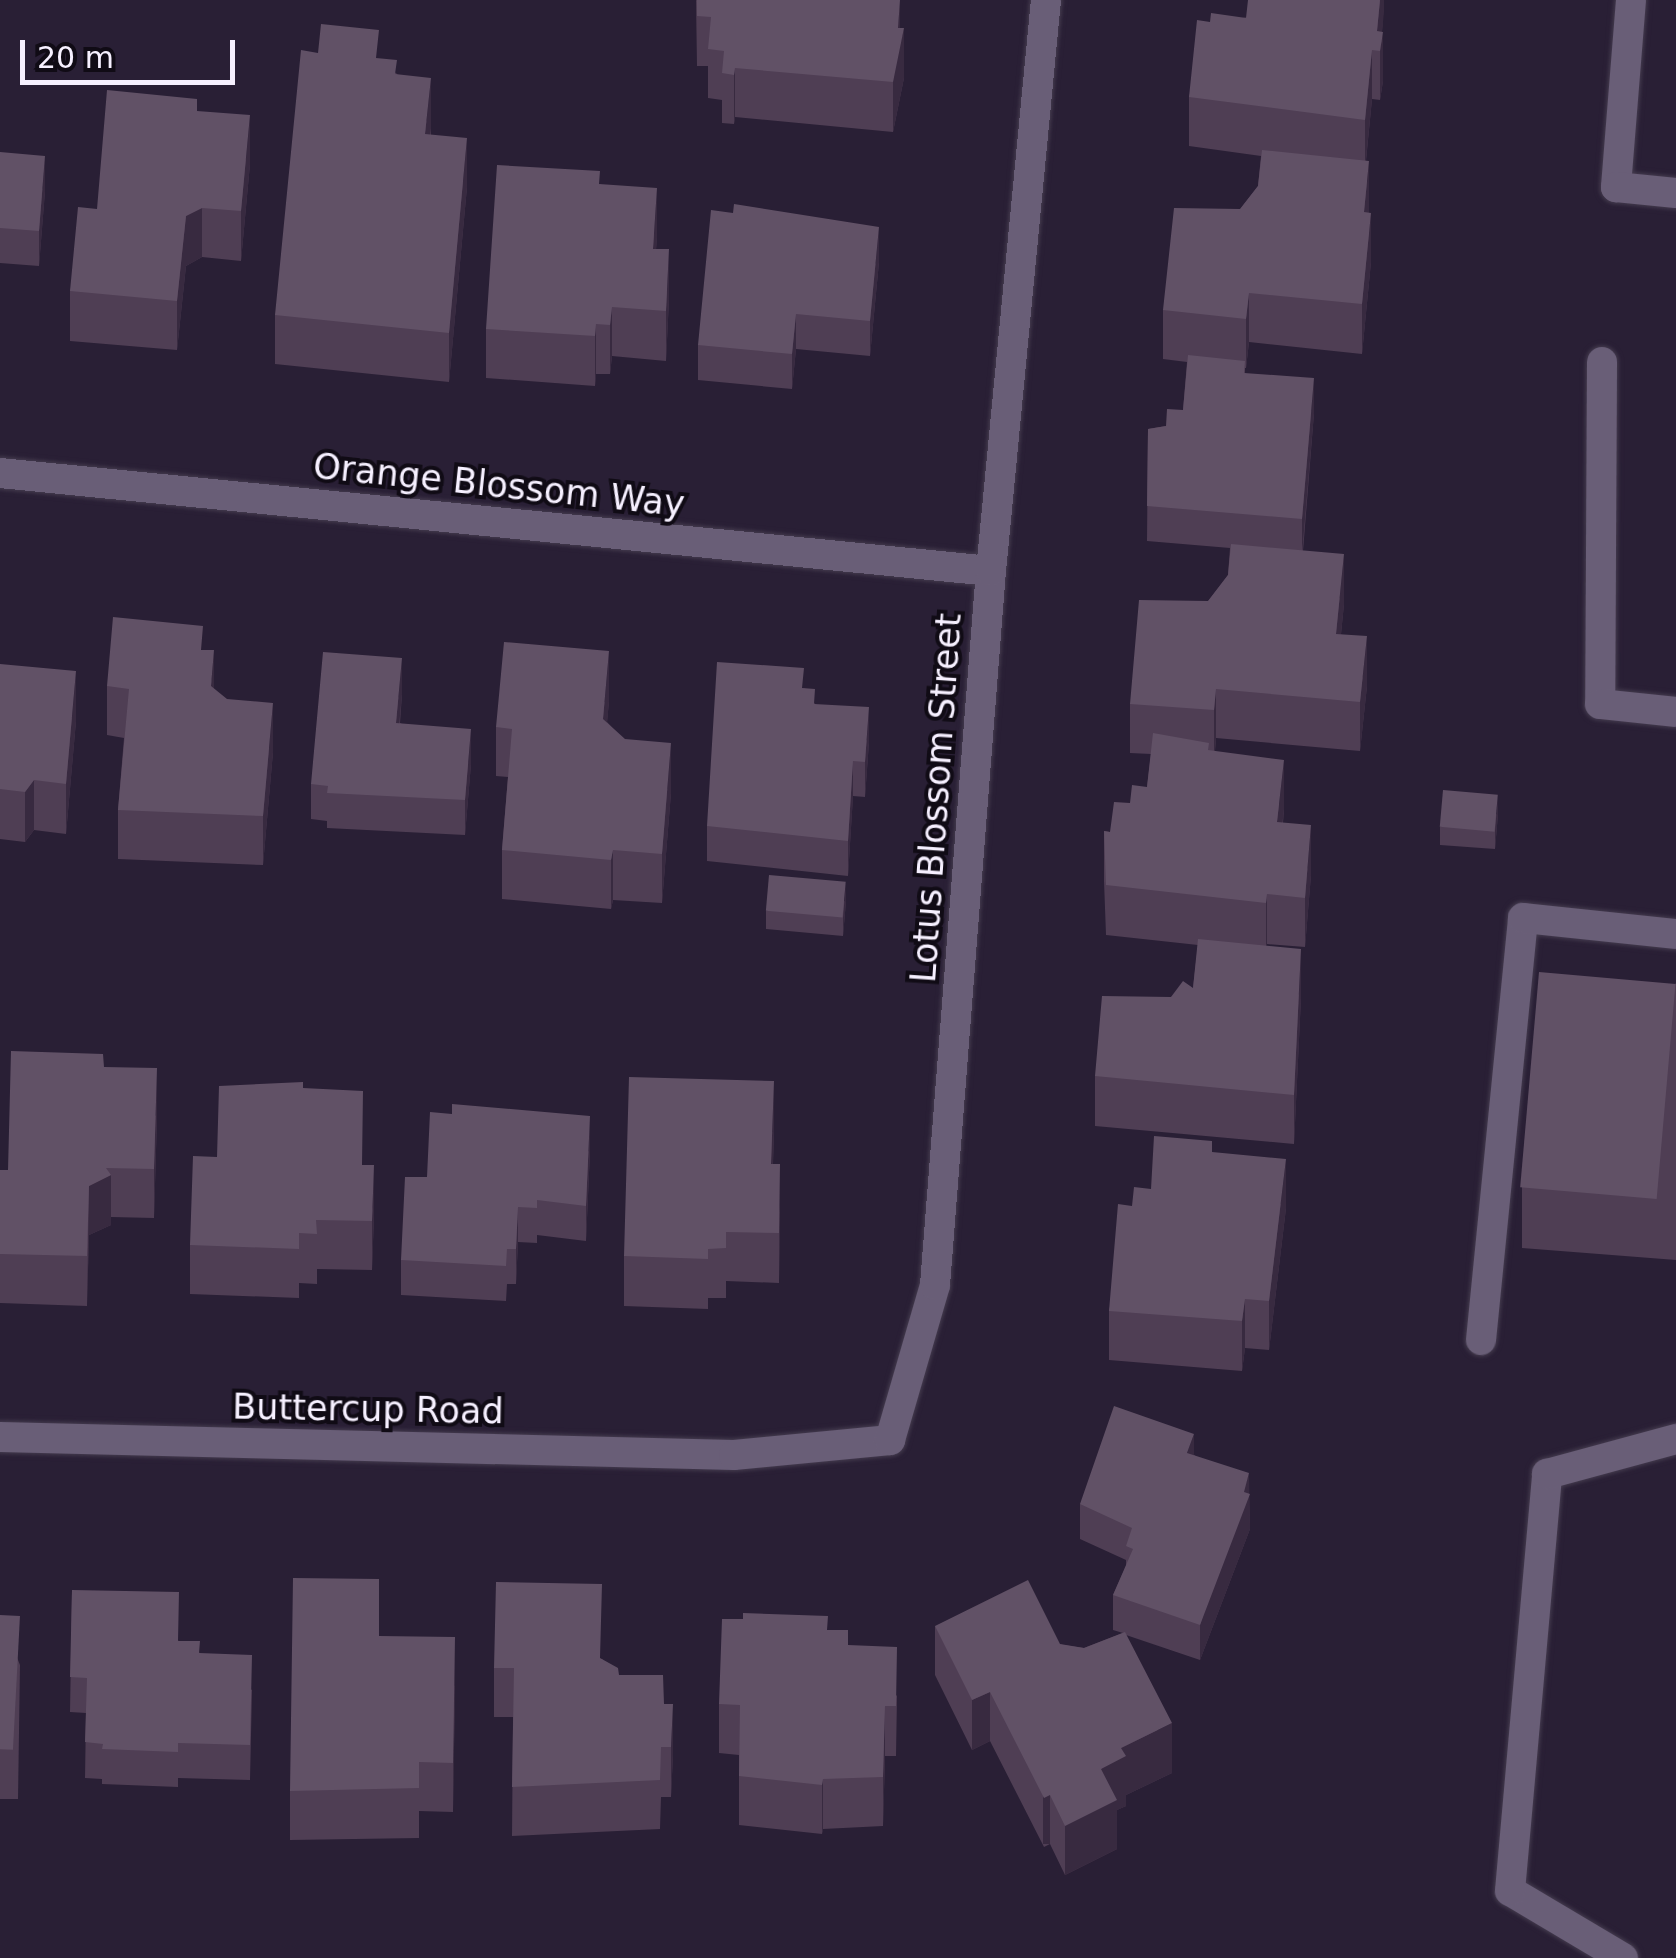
<!DOCTYPE html>
<html>
<head>
<meta charset="utf-8">
<style>
	body { margin:0 }
	#map { position:relative; width:1676px; height:1958px; overflow:hidden; background:#291f35; font-family:"DejaVu Sans",sans-serif }
	div>[style] { position:absolute }
	.roads { filter:drop-shadow(0 0 2px #443b4e) drop-shadow(0 0 2px #443b4e) }
	.lane>* { height:30px; margin:-15px; padding:0 15px; transform-origin:15px; border-radius:15px; background:#695e77 }
	.street>* { height:30px; margin:-15px; padding:0 15px; transform-origin:15px; border-radius:15px; background:#695e77 }
	.wall>* { inset:0; background:#4f3e54 }
	.shaded-wall>* { inset:0; background:#382a40; transform-origin:0 0 }
	.building>* { inset:0; background:#615166; transform-origin:0 0 }
	span { translate:-50% -50%; white-space:nowrap; text-align:center; line-height:1.15; -webkit-text-stroke:8px #100b15; paint-order:stroke }
	.street-label { font-size:35px; color:#f6f0ff }
	.scale { position:absolute; left:20px; top:40px; width:215px; height:45px; box-sizing:border-box; border:5px solid #f6f0ff; border-top:0; padding-left:12px; font-size:30px; line-height:35px; white-space:nowrap; color:#f6f0ff; -webkit-text-stroke:8px #100b15; paint-order:stroke }
</style>
</head>
<body>
<div id="map">
	<div class="roads">
		<div class="lane">
			<div style="left:1631px;top:0;width:188px;rotate:94.6deg"></div>
			<div style="left:1616px;top:187px;width:60px;rotate:5.7deg"></div>
			<div style="left:1602px;top:362px;width:342px;rotate:90.3deg"></div>
			<div style="left:1600px;top:704px;width:76px;rotate:6deg"></div>
			<div style="left:1481px;top:1340px;width:424px;rotate:-84.3deg"></div>
			<div style="left:1523px;top:918px;width:154px;rotate:6deg"></div>
			<div style="left:1623px;top:1958px;width:131px;rotate:-149.3deg"></div>
			<div style="left:1510px;top:1891px;width:419px;rotate:-84.9deg"></div>
			<div style="left:1547px;top:1474px;width:134px;rotate:-15.2deg"></div>
		</div>
		<div class="street">
			<div style="left:0;top:473px;width:996px;rotate:5.65deg"></div>
			<div style="left:0;top:1437px;width:734px;rotate:1.4deg"></div>
			<div style="left:734px;top:1455px;width:157px;rotate:-5.5deg"></div>
			<div style="left:890px;top:1440px;width:161px;rotate:-73.8deg"></div>
			<div style="left:935px;top:1285px;width:716px;rotate:-85.52deg"></div>
			<div style="left:991px;top:571px;width:574px;rotate:-84.5deg"></div>
		</div>
	</div>
	<div class="wall">
		<div style="clip-path:polygon(696px 0,900px 28px,904px 78px,893px 132px,735px 117px,734px 124px,722px 123px,722px 100px,708px 98px,708px 66px,697px 66px)"></div>
		<div style="clip-path:polygon(1384px 0,1382px 32px,1383px 81px,1380px 100px,1372px 99px,1366px 161px,1371px 262px,1362px 354px,1249px 342px,1246px 368px,1245px 368px,1245px 373px,1314px 413px,1303px 551px,1344px 604px,1341px 634px,1367px 686px,1360px 751px,1216px 738px,1215px 751px,1284px 809px,1283px 823px,1311px 875px,1305px 947px,1267px 944px,1266px 946px,1301px 998px,1294px 1144px,1095px 1126px,1095px 1076px,1171px 997px,1193px 988px,1198px 945px,1106px 935px,1104px 881px,1104px 831px,1110px 832px,1130px 803px,1147px 787px,1151px 754px,1130px 753px,1130px 704px,1228px 575px,1230px 548px,1147px 541px,1148px 429px,1166px 426px,1183px 410px,1187px 362px,1163px 359px,1163px 310px,1258px 186px,1261px 156px,1189px 146px,1189px 97px,1210px 22px)"></div>
		<div style="clip-path:polygon(379px 59px,397px 74px,431px 128px,431px 135px,467px 187px,449px 382px,275px 364px,275px 315px)"></div>
		<div style="clip-path:polygon(197px 111px,250px 164px,241px 261px,202px 257px,186px 266px,177px 350px,70px 341px,70px 291px,97px 209px)"></div>
		<div style="clip-path:polygon(0 152px,45px 191px,39px 266px,0 263px)"></div>
		<div style="clip-path:polygon(600px 184px,657px 237px,656px 249px,669px 299px,666px 361px,612px 356px,610px 374px,596px 374px,595px 386px,486px 378px,486px 329px)"></div>
		<div style="clip-path:polygon(879px 262px,870px 356px,796px 349px,792px 389px,698px 380px,698px 345px)"></div>
		<div style="clip-path:polygon(203px 650px,214px 689px,273px 752px,263px 865px,118px 859px,118px 810px,124px 738px,107px 735px,107px 686px)"></div>
		<div style="clip-path:polygon(0 664px,76px 721px,66px 834px,34px 830px,25px 842px,0 839px)"></div>
		<div style="clip-path:polygon(804px 688px,815px 704px,869px 742px,865px 797px,853px 796px,848px 876px,707px 861px,707px 826px)"></div>
		<div style="clip-path:polygon(402px 694px,400px 723px,471px 764px,465px 835px,327px 828px,327px 821px,311px 819px,311px 784px)"></div>
		<div style="clip-path:polygon(609px 701px,607px 722px,671px 793px,662px 903px,613px 900px,611px 909px,502px 899px,502px 850px,508px 777px,496px 776px,496px 727px)"></div>
		<div style="clip-path:polygon(1498px 814px,1495px 849px,1440px 845px,1440px 827px)"></div>
		<div style="clip-path:polygon(846px 901px,843px 936px,766px 929px,766px 911px)"></div>
		<div style="clip-path:polygon(1676px 983px,1676px 1260px,1522px 1248px,1522px 1187px)"></div>
		<div style="clip-path:polygon(104px 1067px,157px 1117px,154px 1218px,111px 1217px,111px 1225px,89px 1235px,87px 1306px,0 1303px,0 1170px,8px 1170px)"></div>
		<div style="clip-path:polygon(303px 1088px,362px 1165px,374px 1215px,372px 1270px,317px 1269px,317px 1284px,299px 1283px,299px 1298px,190px 1294px,190px 1245px,217px 1157px)"></div>
		<div style="clip-path:polygon(774px 1131px,773px 1164px,780px 1213px,779px 1283px,726px 1281px,726px 1298px,708px 1298px,708px 1309px,624px 1306px,624px 1256px)"></div>
		<div style="clip-path:polygon(590px 1151px,586px 1241px,537px 1235px,537px 1243px,518px 1242px,516px 1284px,507px 1284px,506px 1301px,401px 1295px,401px 1260px,427px 1177px)"></div>
		<div style="clip-path:polygon(1212px 1152px,1286px 1208px,1269px 1350px,1245px 1348px,1242px 1371px,1109px 1360px,1109px 1311px,1132px 1206px,1151px 1189px)"></div>
		<div style="clip-path:polygon(1194px 1455px,1249px 1494px,1250px 1529px,1200px 1660px,1126px 1635px,1172px 1773px,1126px 1795px,1126px 1806px,1117px 1810px,1117px 1849px,1065px 1875px,1050px 1844px,1044px 1847px,990px 1741px,972px 1750px,935px 1675px,935px 1626px,1084px 1648px,1123px 1633px,1113px 1630px,1113px 1595px,1126px 1566px,1126px 1560px,1080px 1539px,1080px 1504px)"></div>
		<div style="clip-path:polygon(72px 1590px,179px 1641px,200px 1653px,252px 1690px,250px 1780px,178px 1778px,178px 1787px,102px 1784px,102px 1779px,85px 1778px,86px 1713px,70px 1712px)"></div>
		<div style="clip-path:polygon(0 1615px,20px 1665px,18px 1799px,0 1799px)"></div>
		<div style="clip-path:polygon(828px 1630px,848px 1645px,897px 1696px,896px 1756px,885px 1756px,883px 1826px,823px 1829px,822px 1834px,739px 1825px,739px 1755px,719px 1753px,719px 1704px)"></div>
		<div style="clip-path:polygon(379px 1636px,455px 1686px,453px 1812px,419px 1811px,419px 1838px,290px 1840px,290px 1791px)"></div>
		<div style="clip-path:polygon(602px 1659px,619px 1675px,664px 1704px,673px 1754px,671px 1797px,661px 1797px,660px 1829px,512px 1836px,513px 1717px,494px 1717px,494px 1668px)"></div>
	</div>
	<div class="shaded-wall">
		<div style="clip-path:polygon(900px 0,900px 45px,904px 28px,904px 78px,893px 132px,893px 82px)"></div>
		<div style="clip-path:polygon(1380px 0,1384px 0,1384px 12px,1380px 51px,1377px 31px)"></div>
		<div style="clip-path:polygon(1383px 32px,1383px 81px,1380px 100px,1380px 51px)"></div>
		<div style="clip-path:polygon(1372px 50px,1372px 99px,1365px 169px,1365px 120px)"></div>
		<div style="clip-path:polygon(735px 68px,735px 117px,734px 124px,734px 75px)"></div>
		<div style="clip-path:polygon(431px 78px,431px 128px,425px 184px,425px 134px)"></div>
		<div style="clip-path:polygon(250px 115px,250px 164px,241px 261px,241px 211px)"></div>
		<div style="clip-path:polygon(467px 138px,467px 187px,449px 382px,449px 333px)"></div>
		<div style="clip-path:polygon(45px 156px,45px 191px,39px 266px,39px 231px)"></div>
		<div style="clip-path:polygon(1369px 161px,1369px 210px,1364px 261px,1364px 212px)"></div>
		<div style="clip-path:polygon(657px 188px,657px 237px,653px 298px,653px 249px)"></div>
		<div style="clip-path:polygon(202px 208px,202px 257px,186px 266px,177px 350px,177px 301px,186px 216px)"></div>
		<div style="clip-path:polygon(1371px 213px,1371px 262px,1362px 354px,1362px 304px)"></div>
		<div style="clip-path:polygon(879px 227px,879px 262px,870px 356px,870px 321px)"></div>
		<div style="clip-path:polygon(669px 249px,669px 299px,666px 361px,666px 311px)"></div>
		<div style="clip-path:polygon(1249px 293px,1249px 342px,1246px 368px,1246px 319px)"></div>
		<div style="clip-path:polygon(612px 307px,612px 356px,610px 374px,610px 325px)"></div>
		<div style="clip-path:polygon(796px 314px,796px 349px,792px 389px,792px 354px)"></div>
		<div style="clip-path:polygon(596px 324px,596px 374px,595px 386px,595px 336px)"></div>
		<div style="clip-path:polygon(1314px 378px,1314px 413px,1302px 554px,1302px 519px)"></div>
		<div style="clip-path:polygon(1344px 554px,1344px 604px,1336px 683px,1336px 634px)"></div>
		<div style="clip-path:polygon(1367px 636px,1367px 686px,1360px 751px,1360px 702px)"></div>
		<div style="clip-path:polygon(214px 650px,214px 699px,211px 686px)"></div>
		<div style="clip-path:polygon(609px 651px,609px 701px,603px 769px,603px 719px)"></div>
		<div style="clip-path:polygon(402px 658px,402px 694px,396px 758px,396px 723px)"></div>
		<div style="clip-path:polygon(76px 671px,76px 721px,66px 834px,66px 784px)"></div>
		<div style="clip-path:polygon(1216px 689px,1216px 738px,1214px 760px,1214px 710px)"></div>
		<div style="clip-path:polygon(273px 703px,273px 752px,263px 865px,263px 816px)"></div>
		<div style="clip-path:polygon(869px 707px,869px 742px,865px 797px,865px 762px)"></div>
		<div style="clip-path:polygon(471px 729px,471px 764px,465px 835px,465px 800px)"></div>
		<div style="clip-path:polygon(671px 743px,671px 793px,662px 903px,662px 854px)"></div>
		<div style="clip-path:polygon(1284px 760px,1284px 809px,1277px 872px,1277px 822px)"></div>
		<div style="clip-path:polygon(853px 761px,853px 796px,848px 876px,848px 841px)"></div>
		<div style="clip-path:polygon(34px 780px,34px 830px,25px 842px,25px 792px)"></div>
		<div style="clip-path:polygon(1498px 795px,1498px 814px,1495px 849px,1495px 831px)"></div>
		<div style="clip-path:polygon(1311px 825px,1311px 875px,1305px 947px,1305px 898px)"></div>
		<div style="clip-path:polygon(613px 850px,613px 900px,611px 909px,611px 860px)"></div>
		<div style="clip-path:polygon(846px 882px,846px 901px,843px 936px,843px 918px)"></div>
		<div style="clip-path:polygon(1267px 894px,1267px 944px,1266px 952px,1266px 903px)"></div>
		<div style="clip-path:polygon(1301px 949px,1301px 998px,1294px 1144px,1294px 1095px)"></div>
		<div style="clip-path:polygon(157px 1068px,157px 1117px,154px 1218px,154px 1169px)"></div>
		<div style="clip-path:polygon(774px 1081px,774px 1131px,771px 1213px,771px 1164px)"></div>
		<div style="clip-path:polygon(590px 1116px,590px 1151px,586px 1241px,586px 1206px)"></div>
		<div style="clip-path:polygon(1286px 1159px,1286px 1208px,1269px 1350px,1269px 1301px)"></div>
		<div style="clip-path:polygon(780px 1164px,780px 1213px,779px 1283px,779px 1233px)"></div>
		<div style="clip-path:polygon(374px 1165px,374px 1215px,372px 1270px,372px 1221px)"></div>
		<div style="clip-path:polygon(111px 1175px,111px 1225px,89px 1235px,87px 1306px,89px 1186px)"></div>
		<div style="clip-path:polygon(518px 1207px,518px 1242px,516px 1284px,516px 1249px)"></div>
		<div style="clip-path:polygon(1245px 1299px,1245px 1348px,1242px 1371px,1242px 1321px)"></div>
		<div style="clip-path:polygon(1194px 1434px,1194px 1469px,1187px 1453px)"></div>
		<div style="clip-path:polygon(1249px 1473px,1250px 1529px,1200px 1660px,1200px 1625px)"></div>
		<div style="clip-path:polygon(455px 1637px,455px 1686px,453px 1812px,453px 1763px)"></div>
		<div style="clip-path:polygon(990px 1692px,990px 1741px,972px 1750px,972px 1700px)"></div>
		<div style="clip-path:polygon(673px 1704px,673px 1754px,671px 1797px,671px 1747px)"></div>
		<div style="clip-path:polygon(885px 1706px,885px 1756px,883px 1826px,883px 1777px)"></div>
		<div style="clip-path:polygon(1172px 1723px,1172px 1773px,1126px 1795px,1126px 1806px,1117px 1810px,1117px 1849px,1065px 1875px,1065px 1826px,1101px 1769px,1121px 1748px)"></div>
		<div style="clip-path:polygon(823px 1779px,823px 1829px,822px 1834px,822px 1785px)"></div>
		<div style="left:1050px;top:1795px;width:49px;height:7px;rotate:90deg"></div>
	</div>
	<div class="building">
		<div style="clip-path:polygon(697px 0,900px 0,898px 28px,904px 28px,893px 82px,735px 68px,734px 75px,722px 73px,724px 51px,708px 49px,711px 17px,697px 16px)"></div>
		<div style="clip-path:polygon(1248px 0,1380px 0,1377px 31px,1383px 32px,1380px 51px,1372px 50px,1365px 120px,1189px 97px,1197px 20px,1210px 22px,1211px 13px,1246px 18px)"></div>
		<div style="clip-path:polygon(321px 24px,379px 30px,376px 58px,397px 60px,395px 74px,431px 78px,425px 134px,467px 138px,449px 333px,275px 315px,301px 50px,318px 53px)"></div>
		<div style="clip-path:polygon(107px 90px,197px 99px,197px 111px,250px 115px,241px 211px,202px 208px,186px 216px,177px 301px,70px 291px,78px 207px,97px 209px)"></div>
		<div style="clip-path:polygon(1262px 150px,1369px 161px,1364px 212px,1371px 213px,1362px 304px,1249px 293px,1246px 319px,1163px 310px,1174px 208px,1240px 209px,1258px 186px)"></div>
		<div style="clip-path:polygon(0 152px,45px 156px,39px 231px,0 228px)"></div>
		<div style="clip-path:polygon(497px 165px,600px 171px,599px 184px,657px 188px,653px 249px,669px 249px,666px 311px,612px 307px,610px 325px,596px 324px,595px 336px,486px 329px)"></div>
		<div style="clip-path:polygon(734px 204px,879px 227px,870px 321px,796px 314px,792px 354px,698px 345px,711px 210px,733px 213px)"></div>
		<div style="clip-path:polygon(1188px 355px,1245px 361px,1244px 373px,1314px 378px,1302px 519px,1147px 506px,1148px 429px,1166px 426px,1167px 409px,1183px 410px)"></div>
		<div style="clip-path:polygon(1231px 544px,1344px 554px,1336px 634px,1367px 636px,1360px 702px,1216px 689px,1214px 710px,1130px 704px,1139px 600px,1208px 601px,1228px 575px)"></div>
		<div style="clip-path:polygon(113px 617px,203px 626px,201px 650px,214px 650px,211px 686px,227px 699px,273px 703px,263px 816px,118px 810px,129px 689px,107px 686px)"></div>
		<div style="clip-path:polygon(504px 642px,609px 651px,603px 719px,625px 739px,671px 743px,662px 854px,613px 850px,611px 860px,502px 850px,512px 729px,496px 727px)"></div>
		<div style="clip-path:polygon(323px 652px,402px 658px,396px 723px,471px 729px,465px 800px,327px 793px,328px 786px,311px 784px)"></div>
		<div style="clip-path:polygon(717px 662px,804px 668px,802px 688px,815px 689px,814px 704px,869px 707px,865px 762px,853px 761px,848px 841px,707px 826px)"></div>
		<div style="clip-path:polygon(0 664px,76px 671px,66px 784px,34px 780px,25px 792px,0 789px)"></div>
		<div style="clip-path:polygon(1153px 733px,1209px 743px,1208px 750px,1284px 760px,1277px 822px,1311px 825px,1305px 898px,1267px 894px,1266px 903px,1106px 885px,1104px 831px,1110px 832px,1114px 802px,1130px 803px,1132px 785px,1147px 787px)"></div>
		<div style="left:1443px;top:790px;width:55px;height:37px;rotate:5deg"></div>
		<div style="left:769px;top:875px;width:77px;height:36px;rotate:5deg"></div>
		<div style="clip-path:polygon(1198px 939px,1301px 949px,1294px 1095px,1095px 1076px,1102px 996px,1171px 997px,1183px 981px,1193px 988px)"></div>
		<div style="left:1539px;top:972px;width:137px;height:216px;rotate:5deg"></div>
		<div style="clip-path:polygon(11px 1051px,103px 1054px,104px 1067px,157px 1068px,154px 1169px,106px 1168px,111px 1175px,89px 1186px,87px 1256px,0 1254px,0 1170px,8px 1170px)"></div>
		<div style="clip-path:polygon(629px 1077px,774px 1081px,771px 1164px,780px 1164px,779px 1233px,726px 1232px,726px 1248px,708px 1249px,708px 1259px,624px 1256px)"></div>
		<div style="clip-path:polygon(303px 1082px,303px 1088px,363px 1091px,362px 1165px,374px 1165px,372px 1221px,316px 1220px,317px 1234px,299px 1233px,299px 1249px,190px 1245px,193px 1156px,217px 1157px,219px 1086px)"></div>
		<div style="clip-path:polygon(452px 1104px,590px 1116px,586px 1206px,537px 1200px,537px 1208px,518px 1207px,516px 1249px,507px 1249px,506px 1266px,401px 1260px,405px 1177px,427px 1177px,430px 1112px,452px 1114px)"></div>
		<div style="clip-path:polygon(1154px 1136px,1212px 1141px,1212px 1152px,1286px 1159px,1269px 1301px,1245px 1299px,1242px 1321px,1109px 1311px,1118px 1204px,1132px 1206px,1134px 1187px,1151px 1189px)"></div>
		<div style="clip-path:polygon(1114px 1406px,1194px 1434px,1187px 1453px,1249px 1473px,1244px 1492px,1250px 1494px,1200px 1625px,1113px 1595px,1133px 1549px,1126px 1546px,1132px 1528px,1080px 1504px)"></div>
		<div style="clip-path:polygon(293px 1578px,379px 1579px,379px 1636px,455px 1637px,453px 1763px,419px 1762px,419px 1788px,290px 1791px)"></div>
		<div style="clip-path:polygon(1028px 1580px,1060px 1644px,1084px 1648px,1125px 1632px,1172px 1723px,1121px 1748px,1126px 1756px,1101px 1769px,1117px 1800px,1065px 1826px,1050px 1795px,1044px 1798px,990px 1692px,972px 1700px,935px 1626px)"></div>
		<div style="clip-path:polygon(496px 1582px,602px 1584px,600px 1658px,618px 1668px,619px 1675px,663px 1675px,664px 1704px,673px 1704px,671px 1747px,661px 1747px,660px 1780px,512px 1787px,514px 1668px,494px 1668px)"></div>
		<div style="clip-path:polygon(72px 1590px,179px 1592px,178px 1641px,200px 1641px,199px 1653px,252px 1655px,250px 1745px,178px 1743px,178px 1752px,102px 1749px,103px 1744px,85px 1742px,87px 1678px,70px 1677px)"></div>
		<div style="clip-path:polygon(743px 1613px,828px 1616px,827px 1630px,848px 1630px,848px 1645px,897px 1647px,896px 1706px,885px 1706px,883px 1777px,823px 1779px,822px 1785px,739px 1776px,740px 1705px,719px 1704px,722px 1619px,743px 1619px)"></div>
		<div style="left:0;top:1615px;width:20px;height:134px;rotate:3deg"></div>
	</div>
	<div class="street-label">
		<span style="left:499px;top:485px;rotate:6deg">Orange Blossom Way</span>
		<span style="left:936px;top:798px;rotate:-86deg">Lotus Blossom Street</span>
		<span style="left:368px;top:1409px;rotate:1deg">Buttercup Road</span>
	</div>
	<div class="scale">20 m</div>
</div>
</body>
</html>
